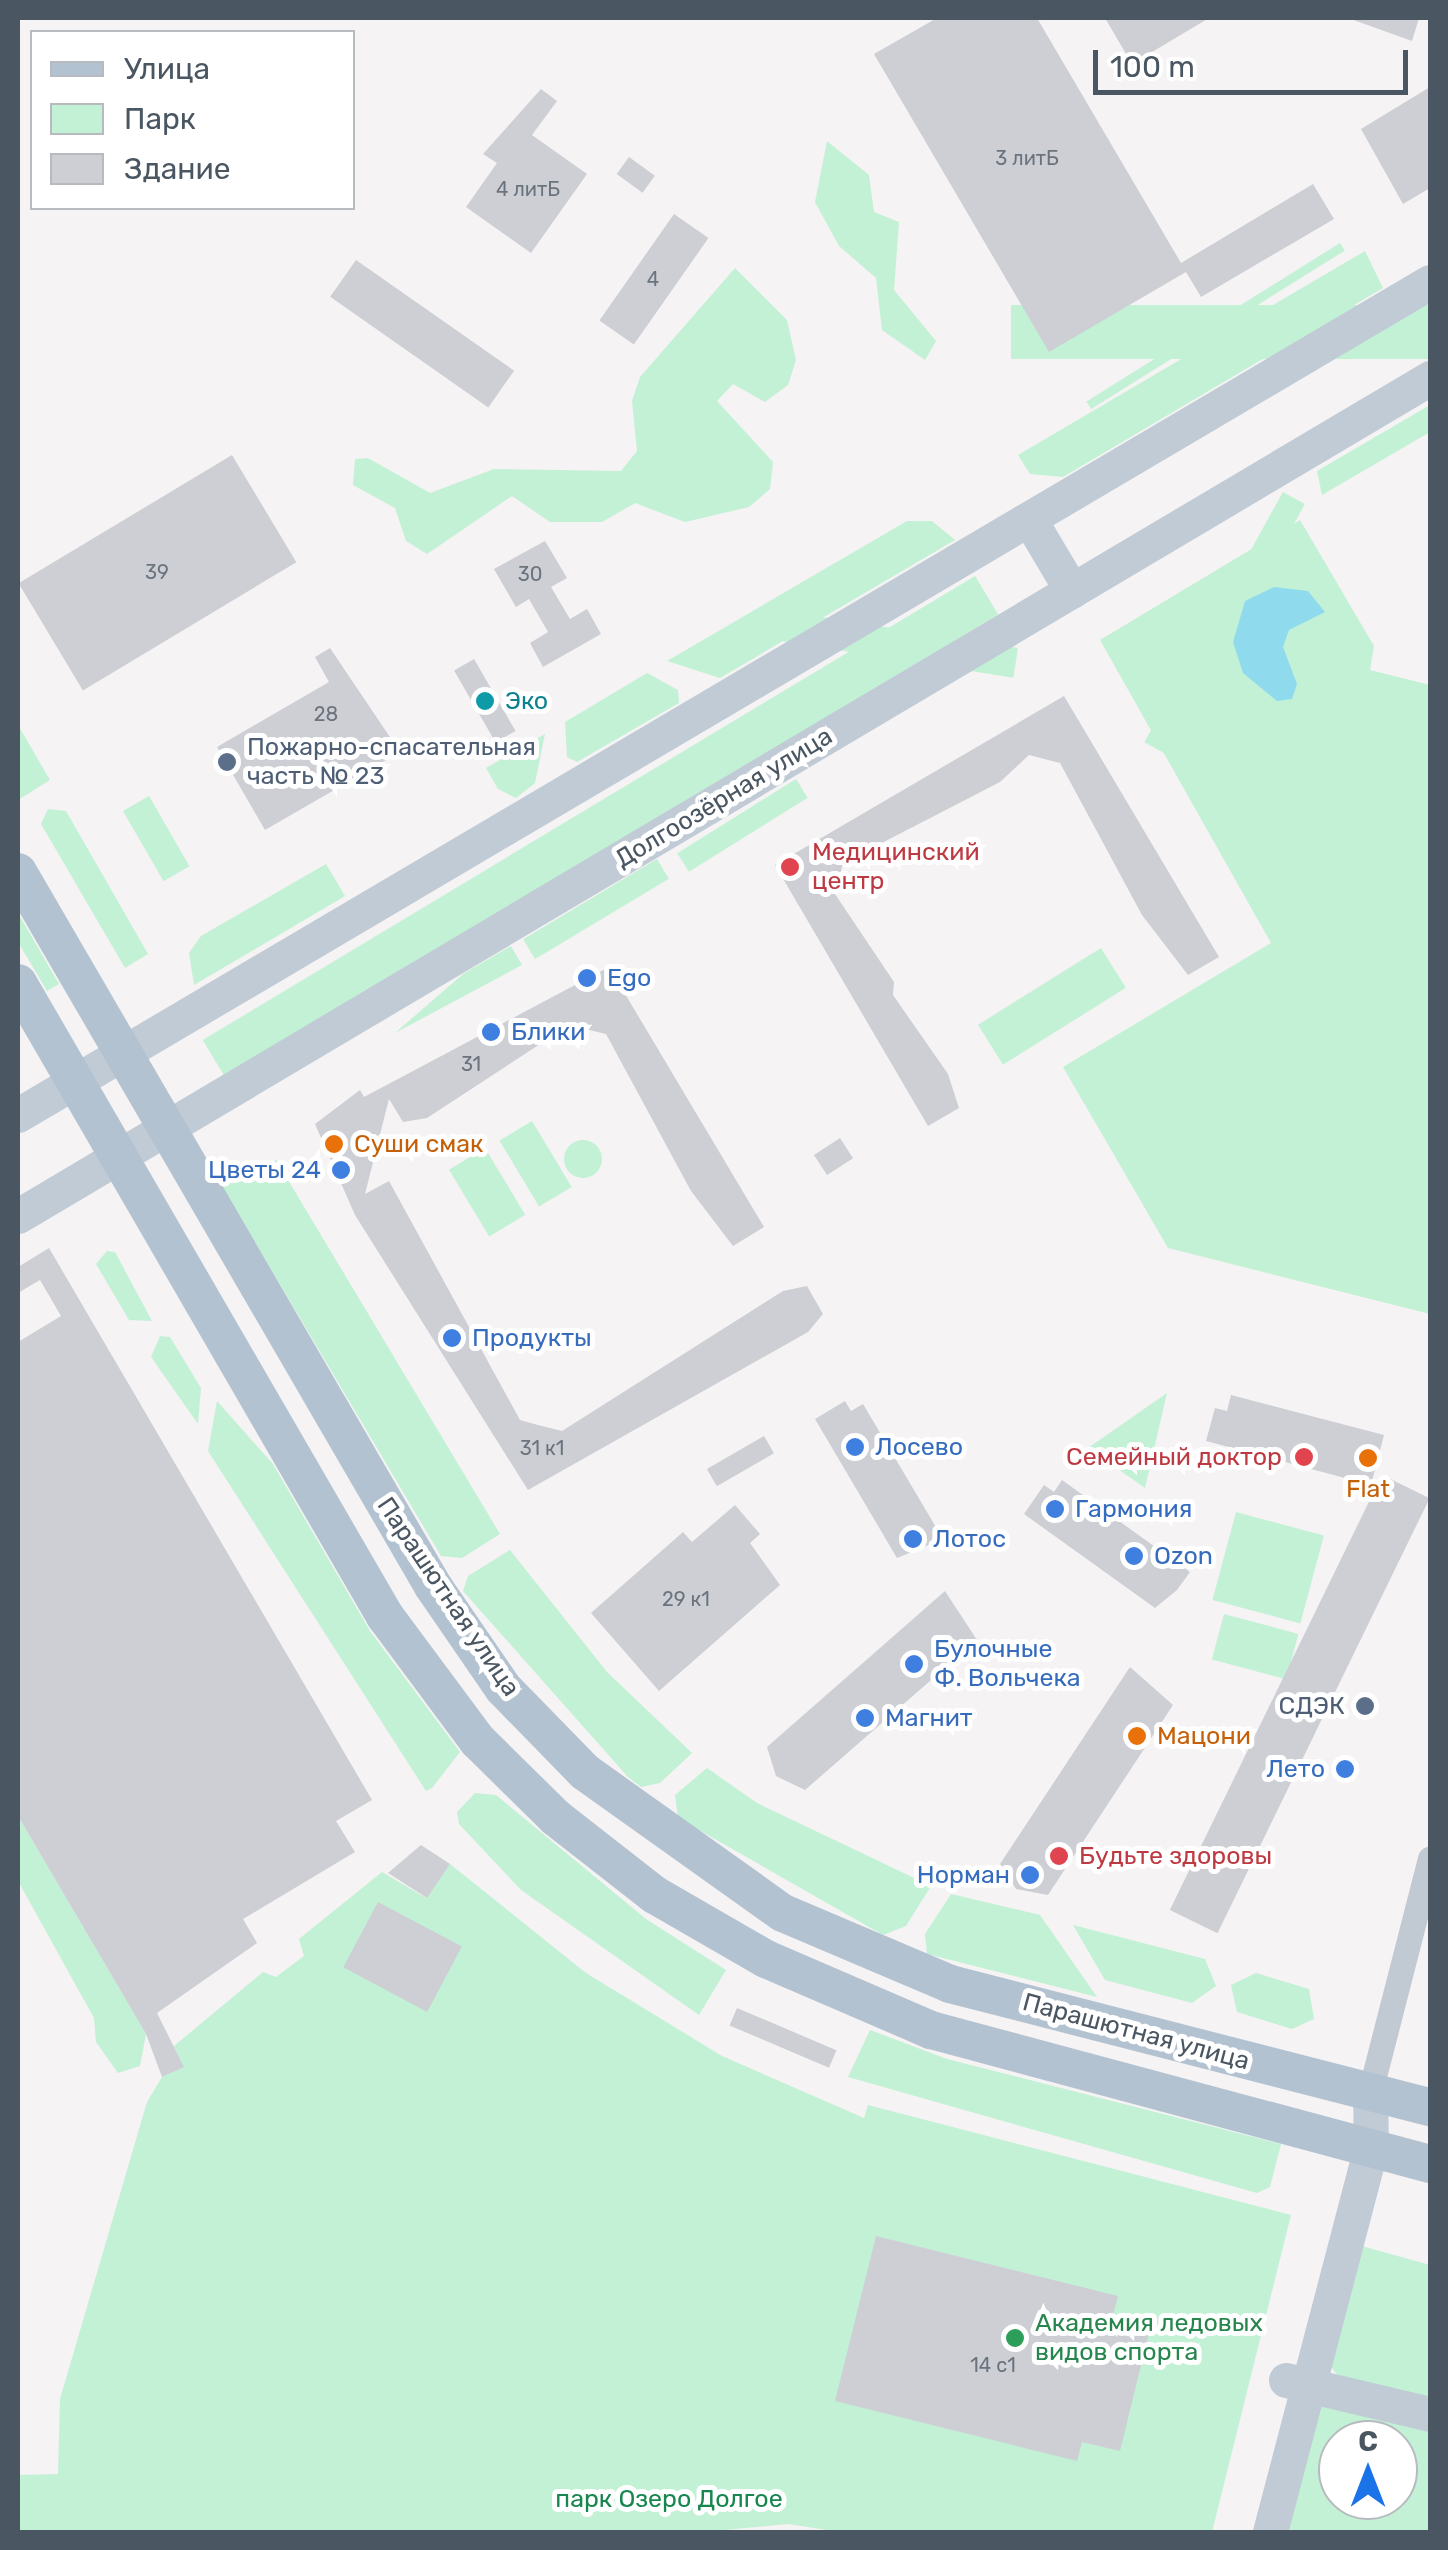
<!DOCTYPE html>
<html>
<head>
<meta charset="utf-8">
<style>
	body { margin:0 }
	#map { position:relative; width:1448px; height:2550px; overflow:hidden; background:#f5f3f3; font-family:Rubik,sans-serif }
	div>[style] { position:absolute }
	.green>* { inset:0; background:#c3f1d5; transform-origin:0 0 }
	.round { border-radius:50% }
	.water>* { inset:0; background:#90daee }
	.building>* { inset:0; background:#cdcfd5; transform-origin:0 0 }
	.street>* { height:25px; margin:-12.5px; padding:0 12.5px; transform-origin:12.5px; border-radius:12.5px; background:#c1cad2 }
	.secondary>* { height:35px; margin:-17.5px; padding:0 17.5px; transform-origin:17.5px; border-radius:17.5px; background:#c1cbd6 }
	.primary>* { height:38px; margin:-19px; padding:0 19px; transform-origin:19px; border-radius:19px; background:#b3c2d1 }
	.dots>* { width:28px; height:28px; translate:-50% -50%; box-sizing:border-box; border:5px solid #fff; border-radius:50% }
	span { translate:-50% -50%; white-space:nowrap; text-align:center; line-height:1.15; -webkit-text-stroke:10px #fff; paint-order:stroke }
	.number-label { font-size:20px; color:#6b747e }
	.number-label span { -webkit-text-stroke-width:0 }
	.culture-label { font-size:25px; color:#0d838f }
	.left { translate:0 -50%; text-align:left }
	.service-label { font-size:25px; color:#4e5e75 }
	.right { translate:-100% -50%; text-align:right }
	.street-label { font-size:25px; color:#4a5661 }
	.health-label { font-size:25px; color:#be3a42 }
	.shop-label { font-size:25px; color:#366cbe }
	.food-label { font-size:25px; color:#c56008 }
	.leisure-label { font-size:25px; color:#27864d }
	.park-label { font-size:25px; color:#17864f }
	.frame { position:absolute; inset:0; border:20px solid #4a5661; pointer-events:none }
	.legend { position:absolute; left:30px; top:30px; width:325px; height:180px; box-sizing:border-box; background:#fff; border:2px solid #b7bbc0; margin:0; padding:12px 18px; list-style:none; font-size:30px; color:#4a5661 }
	.legend li { display:flex; align-items:center; gap:20px; height:50px }
	.legend b { width:50px; border:2px solid #b7bbc0 }
	.north { position:absolute; left:1318px; top:2420px; width:100px; height:100px; box-sizing:border-box; background:#fff; border:2px solid #b7bbc0; border-radius:50%; rotate:0deg; font-size:28px; font-weight:700; line-height:40px; text-align:center; color:#4a5661 }
	.north::after { content:''; display:block; margin:auto; width:35px; height:45px; background:#1a73e8; clip-path:polygon(50% 0,100% 100%,50% 72%,0 100%) }
	.scale { position:absolute; left:1093px; top:50px; width:315px; height:45px; box-sizing:border-box; border:5px solid #4a5661; border-top:0; padding-left:12px; font-size:30px; line-height:35px; white-space:nowrap; color:#4a5661; -webkit-text-stroke:8px #fff; paint-order:stroke }
</style>
</head>
<body>
<div id="map">
	<div class="green">
		<div style="clip-path:polygon(827px 141px,869px 175px,874px 212px,899px 222px,894px 290px,936px 341px,925px 360px,882px 330px,876px 278px,839px 246px,815px 202px)"></div>
		<div style="left:1340px;top:243px;width:9px;height:299px;rotate:58deg"></div>
		<div style="clip-path:polygon(1365px 251px,1383px 288px,1063px 477px,1030px 474px,1018px 455px)"></div>
		<div style="clip-path:polygon(735px 268px,787px 320px,796px 360px,788px 385px,765px 402px,733px 384px,717px 401px,773px 462px,770px 489px,749px 507px,685px 522px,635px 503px,602px 522px,550px 522px,512px 496px,427px 554px,406px 541px,395px 508px,353px 485px,355px 459px,368px 458px,430px 493px,494px 469px,621px 471px,637px 451px,632px 401px,640px 377px)"></div>
		<div style="left:1430px;top:305px;width:54px;height:419px;rotate:90deg"></div>
		<div style="clip-path:polygon(1430px 405px,1430px 432px,1322px 495px,1317px 471px)"></div>
		<div style="left:1283px;top:492px;width:25px;height:286px;rotate:29deg"></div>
		<div style="clip-path:polygon(1300px 520px,1374px 646px,1370px 670px,1430px 685px,1430px 1314px,1168px 1248px,1063px 1067px,1271px 943px,1100px 640px)"></div>
		<div style="clip-path:polygon(907px 521px,932px 521px,955px 540px,720px 678px,667px 661px)"></div>
		<div style="left:975px;top:576px;width:45px;height:901px;rotate:59deg"></div>
		<div style="left:1018px;top:648px;width:30px;height:242px;rotate:99deg"></div>
		<div style="clip-path:polygon(647px 673px,678px 690px,679px 703px,577px 762px,567px 757px,565px 722px)"></div>
		<div style="clip-path:polygon(18px 725px,50px 780px,18px 800px)"></div>
		<div style="clip-path:polygon(545px 734px,535px 783px,516px 798px,498px 789px,486px 768px)"></div>
		<div style="left:796px;top:779px;width:22px;height:140px;rotate:58deg"></div>
		<div style="left:149px;top:796px;width:81px;height:30px;rotate:60deg"></div>
		<div style="clip-path:polygon(48px 809px,66px 811px,148px 954px,125px 968px,41px 824px)"></div>
		<div style="left:657px;top:859px;width:23px;height:156px;rotate:59deg"></div>
		<div style="clip-path:polygon(326px 864px,345px 896px,194px 985px,189px 953px,201px 936px)"></div>
		<div style="clip-path:polygon(18px 913px,59px 984px,47px 991px,18px 942px)"></div>
		<div style="clip-path:polygon(511px 946px,522px 965px,395px 1033px,463px 974px)"></div>
		<div style="left:1101px;top:948px;width:47px;height:145px;rotate:58deg"></div>
		<div style="left:532px;top:1121px;width:77px;height:38px;rotate:59deg"></div>
		<div class="round" style="left:564px;top:1140px;width:38px;height:38px"></div>
		<div style="left:485px;top:1148px;width:78px;height:42px;rotate:59deg"></div>
		<div style="clip-path:polygon(276px 1160px,500px 1534px,462px 1558px,441px 1556px,220px 1183px)"></div>
		<div style="clip-path:polygon(107px 1251px,115px 1252px,152px 1321px,129px 1320px,96px 1264px)"></div>
		<div style="clip-path:polygon(160px 1336px,170px 1337px,201px 1388px,198px 1424px,151px 1357px)"></div>
		<div style="clip-path:polygon(1167px 1393px,1145px 1488px,1088px 1448px)"></div>
		<div style="clip-path:polygon(217px 1401px,273px 1464px,370px 1631px,460px 1752px,432px 1788px,426px 1791px,208px 1451px)"></div>
		<div style="left:1236px;top:1512px;width:91px;height:91px;rotate:15deg"></div>
		<div style="clip-path:polygon(510px 1550px,607px 1672px,692px 1753px,660px 1783px,641px 1787px,628px 1777px,463px 1591px,468px 1576px)"></div>
		<div style="left:1224px;top:1614px;width:77px;height:47px;rotate:15deg"></div>
		<div style="clip-path:polygon(707px 1768px,757px 1803px,931px 1886px,906px 1926px,883px 1935px,678px 1818px,675px 1795px)"></div>
		<div style="clip-path:polygon(475px 1793px,496px 1795px,646px 1919px,726px 1970px,699px 2015px,521px 1890px,459px 1824px,457px 1812px)"></div>
		<div style="clip-path:polygon(18px 1816px,146px 2034px,140px 2066px,118px 2073px,96px 2042px,94px 2018px,18px 1881px)"></div>
		<div style="clip-path:polygon(450px 1864px,586px 1973px,722px 2056px,864px 2118px,868px 2105px,1291px 2215px,1212px 2532px,840px 2532px,788px 2524px,704px 2532px,18px 2532px,18px 2475px,58px 2474px,60px 2399px,147px 2102px,162px 2077px,183px 2067px,174px 2046px,263px 1972px,276px 1977px,304px 1956px,299px 1939px,382px 1872px,426px 1898px)"></div>
		<div style="clip-path:polygon(951px 1894px,1040px 1915px,1097px 1997px,927px 1954px,925px 1934px)"></div>
		<div style="clip-path:polygon(1073px 1925px,1205px 1959px,1216px 1986px,1192px 2003px,1105px 1980px)"></div>
		<div style="clip-path:polygon(1256px 1973px,1309px 1989px,1314px 2019px,1292px 2029px,1237px 2012px,1231px 1985px)"></div>
		<div style="clip-path:polygon(870px 2030px,947px 2059px,1281px 2144px,1270px 2187px,1257px 2193px,848px 2077px)"></div>
		<div style="clip-path:polygon(1358px 2245px,1430px 2265px,1430px 2401px,1337px 2375px,1328px 2362px)"></div>
		<div style="clip-path:polygon(evenodd,1321px 2406px,1430px 2428px,1430px 2532px,1280px 2532px,1321px 2406px,1338px 2440px,1398px 2440px,1398px 2500px,1338px 2500px,1338px 2440px)"></div>
	</div>
	<div class="water">
		<div style="clip-path:polygon(1274px 587px,1308px 591px,1325px 612px,1289px 630px,1283px 647px,1297px 684px,1292px 699px,1277px 701px,1243px 673px,1233px 642px,1245px 601px)"></div>
	</div>
	<div class="building">
		<div style="clip-path:polygon(937px 18px,1037px 18px,1181px 263px,1313px 184px,1334px 219px,1201px 297px,1186px 272px,1049px 352px,874px 54px)"></div>
		<div style="clip-path:polygon(1105px 18px,1209px 18px,1132px 64px)"></div>
		<div style="clip-path:polygon(1348px 18px,1419px 18px,1412px 41px)"></div>
		<div style="clip-path:polygon(1430px 87px,1430px 188px,1403px 204px,1361px 129px)"></div>
		<div style="clip-path:polygon(541px 89px,557px 101px,532px 135px,587px 174px,531px 253px,466px 207px,497px 163px,483px 154px)"></div>
		<div style="left:629px;top:157px;width:32px;height:21px;rotate:36deg"></div>
		<div style="left:674px;top:214px;width:42px;height:130px;rotate:35deg"></div>
		<div style="left:356px;top:260px;width:193px;height:45px;rotate:35deg"></div>
		<div style="left:232px;top:455px;width:125px;height:249px;rotate:59deg"></div>
		<div style="clip-path:polygon(545px 541px,567px 578px,551px 587px,570px 619px,587px 609px,601px 634px,543px 667px,530px 643px,548px 632px,529px 599px,516px 607px,494px 569px)"></div>
		<div style="clip-path:polygon(330px 648px,400px 752px,265px 830px,217px 747px,329px 682px,315px 657px)"></div>
		<div style="left:474px;top:659px;width:83px;height:23px;rotate:60deg"></div>
		<div style="clip-path:polygon(1064px 696px,1219px 957px,1188px 975px,1142px 915px,1060px 763px,1029px 755px,1000px 782px,843px 863px,835px 894px,894px 982px,893px 995px,948px 1074px,959px 1108px,928px 1126px,775px 865px)"></div>
		<div style="clip-path:polygon(609px 967px,764px 1227px,733px 1246px,691px 1191px,606px 1034px,569px 1025px,427px 1118px,403px 1122px,389px 1099px,365px 1194px,389px 1181px,520px 1420px,538px 1425px,562px 1431px,783px 1291px,807px 1286px,823px 1314px,808px 1332px,528px 1490px,355px 1215px,315px 1124px,360px 1090px,364px 1097px)"></div>
		<div style="left:840px;top:1138px;width:24px;height:31px;rotate:57deg"></div>
		<div style="clip-path:polygon(49px 1248px,372px 1800px,336px 1821px,355px 1852px,243px 1919px,257px 1943px,157px 2013px,184px 2067px,162px 2077px,146px 2034px,18px 1816px,18px 1342px,61px 1316px,40px 1280px,18px 1293px,18px 1267px)"></div>
		<div style="clip-path:polygon(1231px 1395px,1384px 1435px,1371px 1485px,1206px 1441px,1215px 1408px,1227px 1411px)"></div>
		<div style="clip-path:polygon(845px 1401px,851px 1411px,863px 1404px,943px 1539px,897px 1558px,815px 1419px)"></div>
		<div style="left:764px;top:1436px;width:20px;height:66px;rotate:60deg"></div>
		<div style="left:1382px;top:1475px;width:53px;height:484px;rotate:26deg"></div>
		<div style="clip-path:polygon(1062px 1480px,1190px 1572px,1177px 1590px,1155px 1608px,1024px 1514px,1044px 1485px,1054px 1492px)"></div>
		<div style="clip-path:polygon(735px 1505px,760px 1534px,750px 1543px,780px 1585px,659px 1691px,591px 1613px,683px 1532px,692px 1542px)"></div>
		<div style="clip-path:polygon(945px 1591px,977px 1640px,805px 1790px,776px 1776px,767px 1747px)"></div>
		<div style="clip-path:polygon(1130px 1667px,1173px 1705px,1048px 1895px,1016px 1889px,1000px 1864px)"></div>
		<div style="clip-path:polygon(421px 1845px,450px 1864px,427px 1898px,388px 1873px)"></div>
		<div style="left:378px;top:1902px;width:95px;height:74px;rotate:28deg"></div>
		<div style="left:737px;top:2008px;width:108px;height:19px;rotate:23deg"></div>
		<div style="clip-path:polygon(876px 2236px,1118px 2296px,1112px 2319px,1150px 2329px,1120px 2451px,1082px 2442px,1077px 2461px,835px 2401px)"></div>
	</div>
	<div class="street">
		<div style="left:1370px;top:2092px;width:241px;rotate:-75.6deg"></div>
	</div>
	<div class="secondary">
		<div style="left:1031px;top:522px;width:80px;rotate:59.3deg"></div>
		<div style="left:18px;top:1115px;width:1639px;rotate:-30.54deg"></div>
		<div style="left:18px;top:1216px;width:1642px;rotate:-30.69deg"></div>
		<div style="left:1286px;top:2380px;width:148px;rotate:13.3deg"></div>
		<div style="left:1270px;top:2532px;width:397px;rotate:-75.3deg"></div>
		<div style="left:1371px;top:2148px;width:56px;rotate:-91deg"></div>
	</div>
	<div class="primary">
		<div style="left:18px;top:872px;width:826px;rotate:59.83deg"></div>
		<div style="left:433px;top:1586px;width:124px;rotate:55.5deg"></div>
		<div style="left:503px;top:1688px;width:117px;rotate:45.7deg"></div>
		<div style="left:585px;top:1772px;width:243px;rotate:35.5deg"></div>
		<div style="left:783px;top:1913px;width:181px;rotate:23deg"></div>
		<div style="left:950px;top:1984px;width:496px;rotate:14.4deg"></div>
		<div style="left:18px;top:983px;width:732px;rotate:59.9deg"></div>
		<div style="left:385px;top:1616px;width:156px;rotate:53.4deg"></div>
		<div style="left:478px;top:1741px;width:108px;rotate:44.6deg"></div>
		<div style="left:555px;top:1817px;width:127px;rotate:38deg"></div>
		<div style="left:655px;top:1895px;width:128px;rotate:30deg"></div>
		<div style="left:766px;top:1959px;width:180px;rotate:23.3deg"></div>
		<div style="left:931px;top:2030px;width:517px;rotate:15.03deg"></div>
	</div>
	<div class="dots">
		<div style="left:485px;top:701px;background:#0f9aa8"></div>
		<div style="left:227px;top:762px;background:#5c6f8a"></div>
		<div style="left:790px;top:867px;background:#e0444e"></div>
		<div style="left:587px;top:978px;background:#3f7fe0"></div>
		<div style="left:491px;top:1032px;background:#3f7fe0"></div>
		<div style="left:334px;top:1144px;background:#e8710a"></div>
		<div style="left:341px;top:1170px;background:#3f7fe0"></div>
		<div style="left:452px;top:1338px;background:#3f7fe0"></div>
		<div style="left:855px;top:1447px;background:#3f7fe0"></div>
		<div style="left:1304px;top:1457px;background:#e0444e"></div>
		<div style="left:1368px;top:1458px;background:#e8710a"></div>
		<div style="left:1055px;top:1509px;background:#3f7fe0"></div>
		<div style="left:913px;top:1539px;background:#3f7fe0"></div>
		<div style="left:1134px;top:1556px;background:#3f7fe0"></div>
		<div style="left:914px;top:1664px;background:#3f7fe0"></div>
		<div style="left:1365px;top:1706px;background:#5c6f8a"></div>
		<div style="left:865px;top:1718px;background:#3f7fe0"></div>
		<div style="left:1137px;top:1736px;background:#e8710a"></div>
		<div style="left:1345px;top:1769px;background:#3f7fe0"></div>
		<div style="left:1059px;top:1856px;background:#e0444e"></div>
		<div style="left:1030px;top:1875px;background:#3f7fe0"></div>
		<div style="left:1015px;top:2338px;background:#2e9e5b"></div>
	</div>
	<div class="number-label">
		<span style="left:1027px;top:158px">3 литБ</span>
		<span style="left:528px;top:189px">4 литБ</span>
		<span style="left:653px;top:279px">4</span>
		<span style="left:157px;top:572px">39</span>
		<span style="left:530px;top:574px">30</span>
		<span style="left:326px;top:714px">28</span>
		<span style="left:471px;top:1064px">31</span>
		<span style="left:542px;top:1448px">31 к1</span>
		<span style="left:686px;top:1599px">29 к1</span>
		<span style="left:993px;top:2365px">14 с1</span>
	</div>
	<div class="culture-label">
		<span class="left" style="left:505px;top:701px">Эко</span>
	</div>
	<div class="service-label">
		<span class="left" style="left:247px;top:762px">Пожарно-спасательная<br>часть № 23</span>
		<span class="right" style="left:1345px;top:1706px">СДЭК</span>
	</div>
	<div class="street-label">
		<span style="left:724px;top:798px;rotate:-31deg">Долгоозёрная улица</span>
		<span style="left:448px;top:1597px;rotate:56deg">Парашютная улица</span>
		<span style="left:1136px;top:2032px;rotate:15deg">Парашютная улица</span>
	</div>
	<div class="health-label">
		<span class="left" style="left:812px;top:867px">Медицинский<br>центр</span>
		<span class="right" style="left:1282px;top:1457px">Семейный доктор</span>
		<span class="left" style="left:1079px;top:1856px">Будьте здоровы</span>
	</div>
	<div class="shop-label">
		<span class="left" style="left:607px;top:978px">Ego</span>
		<span class="left" style="left:511px;top:1032px">Блики</span>
		<span class="right" style="left:321px;top:1170px">Цветы 24</span>
		<span class="left" style="left:472px;top:1338px">Продукты</span>
		<span class="left" style="left:875px;top:1447px">Лосево</span>
		<span class="left" style="left:1075px;top:1509px">Гармония</span>
		<span class="left" style="left:933px;top:1539px">Лотос</span>
		<span class="left" style="left:1154px;top:1556px">Ozon</span>
		<span class="left" style="left:934px;top:1664px">Булочные<br>Ф. Вольчека</span>
		<span class="left" style="left:885px;top:1718px">Магнит</span>
		<span class="right" style="left:1325px;top:1769px">Лето</span>
		<span class="right" style="left:1010px;top:1875px">Норман</span>
	</div>
	<div class="food-label">
		<span class="left" style="left:354px;top:1144px">Суши смак</span>
		<span style="left:1368px;top:1489px">Flat</span>
		<span class="left" style="left:1157px;top:1736px">Мацони</span>
	</div>
	<div class="leisure-label">
		<span class="left" style="left:1035px;top:2338px">Академия ледовых<br>видов спорта</span>
	</div>
	<div class="park-label">
		<span style="left:669px;top:2499px">парк Озеро Долгое</span>
	</div>
	<div class="frame"></div>
	<ul class="legend">
	<li><b style="height:12px;background:#b3c2d1"></b>Улица</li>
	<li><b style="height:28px;background:#c3f1d5"></b>Парк</li>
	<li><b style="height:28px;background:#cdcfd5"></b>Здание</li>
	</ul>
	<div class="north">С</div>
	<div class="scale">100 m</div>
</div>
</body>
</html>
